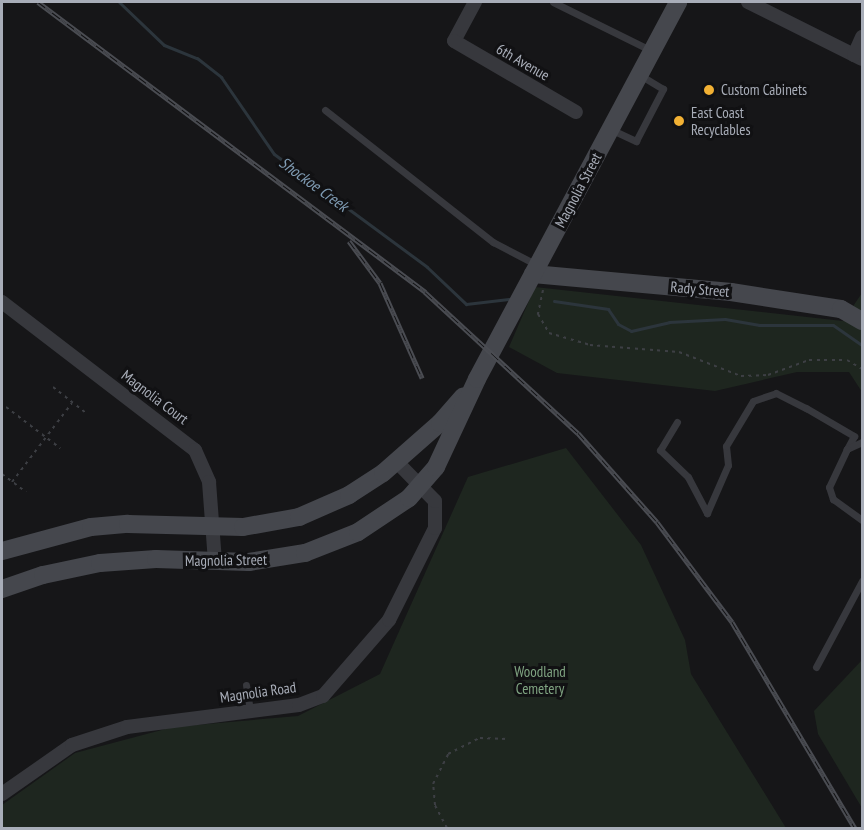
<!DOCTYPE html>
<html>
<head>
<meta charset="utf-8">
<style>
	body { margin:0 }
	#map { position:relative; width:864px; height:830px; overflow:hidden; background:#161618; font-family:"PT Sans Narrow",sans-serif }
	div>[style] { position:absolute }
	.green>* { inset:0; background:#1e261f }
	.stream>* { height:3px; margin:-1.5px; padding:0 1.5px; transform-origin:1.5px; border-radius:1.5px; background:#2c353c }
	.path>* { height:2px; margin-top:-1px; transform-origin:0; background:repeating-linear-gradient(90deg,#3d3f44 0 3px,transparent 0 7.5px) }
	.lane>* { height:7px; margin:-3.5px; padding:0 3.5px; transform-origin:3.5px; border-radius:3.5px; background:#37383d }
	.street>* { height:14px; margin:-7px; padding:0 7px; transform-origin:7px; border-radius:7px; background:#37383d }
	.secondary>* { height:18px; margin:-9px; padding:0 9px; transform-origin:9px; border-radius:9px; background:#45474d }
	.rail>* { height:5px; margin-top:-2.5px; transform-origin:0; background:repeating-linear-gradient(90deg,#111113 0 9px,#4a4c52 0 18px); box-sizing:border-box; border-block:2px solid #4a4c52 }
	.dots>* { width:16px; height:16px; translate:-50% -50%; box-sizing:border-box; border:3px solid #111113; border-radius:50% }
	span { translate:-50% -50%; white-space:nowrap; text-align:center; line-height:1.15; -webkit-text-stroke:6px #111113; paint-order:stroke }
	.street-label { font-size:15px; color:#a8adb8 }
	.poi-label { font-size:15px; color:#a8adb8 }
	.left { translate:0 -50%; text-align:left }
	.park-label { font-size:15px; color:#7fa381 }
	.water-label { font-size:16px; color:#7f9bb3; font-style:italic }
	.frame { position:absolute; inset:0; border:3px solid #a8adb8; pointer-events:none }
</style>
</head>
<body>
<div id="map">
	<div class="green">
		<div style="clip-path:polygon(535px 287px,843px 321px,862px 293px,862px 392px,849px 372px,797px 372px,715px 391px,557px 373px,509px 347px)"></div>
		<div style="clip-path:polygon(566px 448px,641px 545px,685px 640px,691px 674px,786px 828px,2px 828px,2px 805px,75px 753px,173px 727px,298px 716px,380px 674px,468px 477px)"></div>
		<div style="clip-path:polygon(862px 660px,862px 808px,818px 734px,814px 711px)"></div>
	</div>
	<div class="stream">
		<div style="left:119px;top:2px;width:62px;rotate:43.7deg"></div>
		<div style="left:164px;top:45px;width:35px;rotate:22deg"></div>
		<div style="left:197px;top:58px;width:31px;rotate:38deg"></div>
		<div style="left:221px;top:77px;width:93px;rotate:55.5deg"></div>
		<div style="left:274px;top:154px;width:190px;rotate:36.4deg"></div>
		<div style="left:427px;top:267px;width:54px;rotate:43.5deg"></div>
		<div style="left:466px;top:304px;width:43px;rotate:-6.6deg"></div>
		<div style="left:554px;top:301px;width:55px;rotate:8.4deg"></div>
		<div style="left:608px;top:309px;width:18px;rotate:56deg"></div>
		<div style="left:618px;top:324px;width:15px;rotate:28deg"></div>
		<div style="left:631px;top:331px;width:39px;rotate:-13deg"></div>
		<div style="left:669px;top:322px;width:56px;rotate:-3.1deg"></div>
		<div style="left:725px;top:319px;width:35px;rotate:10deg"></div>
		<div style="left:759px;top:325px;width:74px"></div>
		<div style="left:833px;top:325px;width:35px;rotate:35deg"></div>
	</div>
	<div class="path">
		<div style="left:543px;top:290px;width:25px;rotate:102deg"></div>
		<div style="left:538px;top:314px;width:22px;rotate:60deg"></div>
		<div style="left:549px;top:333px;width:43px;rotate:16.3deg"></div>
		<div style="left:590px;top:345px;width:89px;rotate:4.5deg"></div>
		<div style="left:679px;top:352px;width:66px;rotate:21.2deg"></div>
		<div style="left:741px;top:376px;width:27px;rotate:-2deg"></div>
		<div style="left:768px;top:375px;width:44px;rotate:-20.1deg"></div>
		<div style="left:809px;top:360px;width:38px"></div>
		<div style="left:847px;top:360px;width:17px;rotate:31deg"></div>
		<div style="left:53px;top:387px;width:42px;rotate:38.2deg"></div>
		<div style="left:6px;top:407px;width:68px;rotate:37.2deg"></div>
		<div style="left:2px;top:474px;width:30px;rotate:37deg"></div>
		<div style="left:12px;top:482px;width:99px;rotate:-52.8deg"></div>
		<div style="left:447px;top:828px;width:26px;rotate:-118deg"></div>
		<div style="left:435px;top:805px;width:21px;rotate:-95deg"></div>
		<div style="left:433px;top:784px;width:34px;rotate:-63deg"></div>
		<div style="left:448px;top:754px;width:36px;rotate:-27deg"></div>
		<div style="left:480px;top:738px;width:28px;rotate:2deg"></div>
	</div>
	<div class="lane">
		<div style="left:553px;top:2px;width:108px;rotate:26.3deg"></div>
		<div style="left:325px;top:110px;width:214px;rotate:38.2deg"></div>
		<div style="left:493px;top:242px;width:50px;rotate:27.6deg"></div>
		<div style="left:610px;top:129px;width:29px;rotate:25deg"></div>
		<div style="left:636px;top:141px;width:59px;rotate:-62.6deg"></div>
		<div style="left:663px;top:89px;width:27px;rotate:-149deg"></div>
		<div style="left:677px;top:422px;width:33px;rotate:121deg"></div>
		<div style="left:660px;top:450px;width:39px;rotate:44deg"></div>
		<div style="left:688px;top:477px;width:41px;rotate:62.2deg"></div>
		<div style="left:707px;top:513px;width:52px;rotate:-66.4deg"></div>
		<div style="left:728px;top:465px;width:19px;rotate:-96deg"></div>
		<div style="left:726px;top:446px;width:52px;rotate:-59deg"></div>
		<div style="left:753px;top:401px;width:24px;rotate:-19deg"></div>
		<div style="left:776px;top:393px;width:34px;rotate:27deg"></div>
		<div style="left:806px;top:408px;width:56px;rotate:30.3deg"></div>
		<div style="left:854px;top:436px;width:15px;rotate:118deg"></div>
		<div style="left:862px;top:442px;width:17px;rotate:155deg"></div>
		<div style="left:847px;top:449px;width:42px;rotate:115.3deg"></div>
		<div style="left:829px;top:487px;width:13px;rotate:72deg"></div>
		<div style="left:833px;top:499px;width:36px;rotate:36deg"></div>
		<div style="left:816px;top:667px;width:98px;rotate:-61.9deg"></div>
		<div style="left:246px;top:685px;width:24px;rotate:81deg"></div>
	</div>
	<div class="street">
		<div style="left:475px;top:2px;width:44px;rotate:118.3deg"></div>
		<div style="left:454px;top:41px;width:141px;rotate:30.2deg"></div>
		<div style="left:748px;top:2px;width:127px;rotate:26.6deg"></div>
		<div style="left:854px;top:55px;width:20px;rotate:-66deg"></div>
		<div style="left:2px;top:302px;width:243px;rotate:37.5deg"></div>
		<div style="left:195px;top:450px;width:35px;rotate:66deg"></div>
		<div style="left:209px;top:482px;width:80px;rotate:85.7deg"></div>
		<div style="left:2px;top:794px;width:85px;rotate:-35deg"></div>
		<div style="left:72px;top:745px;width:58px;rotate:-18.1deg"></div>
		<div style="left:127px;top:727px;width:173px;rotate:-7.3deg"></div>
		<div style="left:299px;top:705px;width:26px;rotate:-21deg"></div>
		<div style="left:323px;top:696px;width:101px;rotate:-49deg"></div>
		<div style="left:389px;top:620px;width:103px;rotate:-63.4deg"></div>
		<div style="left:435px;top:528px;width:27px;rotate:-90deg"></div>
		<div style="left:435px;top:501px;width:54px;rotate:-134.3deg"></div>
	</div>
	<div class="secondary">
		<div style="left:533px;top:274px;width:199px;rotate:5.2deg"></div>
		<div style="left:731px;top:292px;width:111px;rotate:8.8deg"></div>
		<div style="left:841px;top:309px;width:24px;rotate:30deg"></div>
		<div style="left:2px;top:551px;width:92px;rotate:-15.1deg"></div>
		<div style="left:91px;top:527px;width:37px;rotate:-5deg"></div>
		<div style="left:128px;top:524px;width:115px;rotate:1.5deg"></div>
		<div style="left:243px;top:527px;width:57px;rotate:-10.1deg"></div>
		<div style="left:299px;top:517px;width:55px;rotate:-23.7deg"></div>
		<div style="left:349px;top:495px;width:40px;rotate:-32.9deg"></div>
		<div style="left:383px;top:473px;width:76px;rotate:-41.3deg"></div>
		<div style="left:440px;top:423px;width:35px;rotate:-49deg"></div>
		<div style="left:2px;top:589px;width:43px;rotate:-18.9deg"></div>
		<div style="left:43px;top:575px;width:58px;rotate:-11.9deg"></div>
		<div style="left:100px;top:563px;width:56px;rotate:-4.1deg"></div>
		<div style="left:156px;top:559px;width:93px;rotate:1.8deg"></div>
		<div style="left:249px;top:562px;width:57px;rotate:-9.1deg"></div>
		<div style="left:305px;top:553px;width:57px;rotate:-21.6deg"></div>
		<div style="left:358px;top:532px;width:61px;rotate:-33.7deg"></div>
		<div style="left:409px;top:498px;width:41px;rotate:-48.9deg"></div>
		<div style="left:436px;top:467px;width:97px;rotate:-65deg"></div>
		<div style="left:477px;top:379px;width:427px;rotate:-61.9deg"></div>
	</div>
	<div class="rail">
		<div style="left:38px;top:2px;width:484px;rotate:36.8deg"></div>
		<div style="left:425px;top:292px;width:208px;rotate:42.7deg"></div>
		<div style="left:578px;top:433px;width:119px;rotate:48.4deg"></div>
		<div style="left:657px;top:522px;width:125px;rotate:53.1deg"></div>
		<div style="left:732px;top:622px;width:240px;rotate:59.2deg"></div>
		<div style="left:349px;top:241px;width:52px;rotate:53.6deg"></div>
		<div style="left:380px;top:283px;width:104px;rotate:66.1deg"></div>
	</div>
	<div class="dots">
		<div style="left:709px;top:90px;background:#f2b134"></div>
		<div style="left:679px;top:121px;background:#f2b134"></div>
	</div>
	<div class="street-label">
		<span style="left:523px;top:62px;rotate:30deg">6th Avenue</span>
		<span style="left:578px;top:190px;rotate:-62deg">Magnolia Street</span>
		<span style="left:700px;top:289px;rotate:5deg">Rady Street</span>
		<span style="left:155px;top:397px;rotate:37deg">Magnolia Court</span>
		<span style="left:226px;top:560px;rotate:-1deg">Magnolia Street</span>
		<span style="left:258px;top:692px;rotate:-8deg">Magnolia Road</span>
	</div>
	<div class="poi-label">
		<span class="left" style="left:721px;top:90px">Custom Cabinets</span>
		<span class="left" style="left:691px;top:121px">East Coast<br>Recyclables</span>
	</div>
	<div class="park-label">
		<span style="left:540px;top:680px">Woodland<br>Cemetery</span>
	</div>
	<div class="water-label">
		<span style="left:314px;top:184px;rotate:36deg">Shockoe Creek</span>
	</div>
	<div class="frame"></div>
</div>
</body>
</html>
